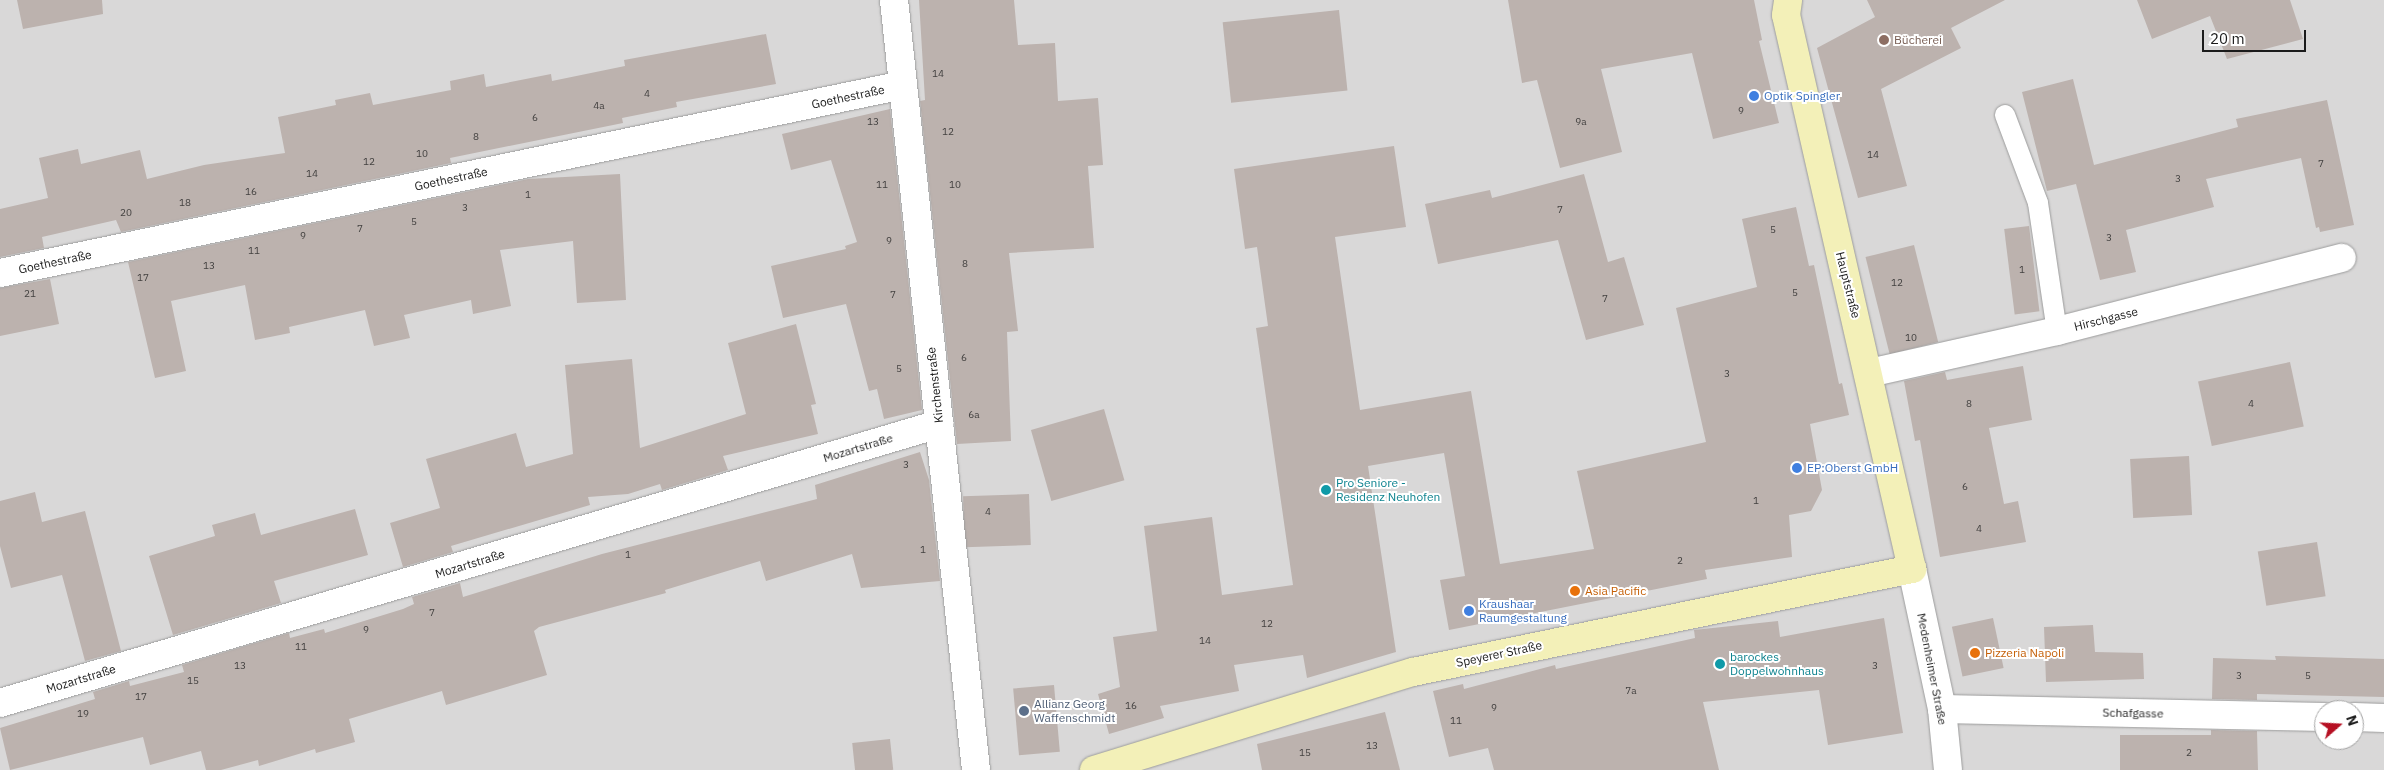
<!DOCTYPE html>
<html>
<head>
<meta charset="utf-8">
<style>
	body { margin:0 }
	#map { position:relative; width:2384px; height:770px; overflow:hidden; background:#ece7e1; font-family:"IBM Plex Sans",sans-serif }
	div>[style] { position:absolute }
	.residential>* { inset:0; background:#d9d8d8 }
	.building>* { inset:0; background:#bcb2ae; transform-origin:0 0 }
	.roads { filter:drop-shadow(0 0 1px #9c9c9c) drop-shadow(0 0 1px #9c9c9c) }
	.lane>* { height:20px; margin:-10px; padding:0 10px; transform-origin:10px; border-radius:10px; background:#fff }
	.street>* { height:28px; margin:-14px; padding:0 14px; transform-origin:14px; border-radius:14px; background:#fff }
	.secondary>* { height:28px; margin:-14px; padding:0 14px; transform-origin:14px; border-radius:14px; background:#f3f0b8 }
	.dots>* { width:14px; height:14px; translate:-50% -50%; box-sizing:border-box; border:2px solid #fff; border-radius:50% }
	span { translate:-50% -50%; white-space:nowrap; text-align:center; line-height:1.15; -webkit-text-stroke:4px #fff; paint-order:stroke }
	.number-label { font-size:10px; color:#434140 }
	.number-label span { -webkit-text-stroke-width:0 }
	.education-label { font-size:12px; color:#785e54 }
	.left { translate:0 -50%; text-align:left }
	.shop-label { font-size:12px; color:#366cbe }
	.street-label { font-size:12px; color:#1b1b1b }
	.culture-label { font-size:12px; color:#0d838f }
	.food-label { font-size:12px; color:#c56008 }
	.service-label { font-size:12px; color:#4e5e75 }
	.north { position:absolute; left:2314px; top:700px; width:50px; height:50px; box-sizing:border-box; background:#fff; border:1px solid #a4a4a4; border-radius:50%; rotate:71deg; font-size:14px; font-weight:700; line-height:20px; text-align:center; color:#1b1b1b }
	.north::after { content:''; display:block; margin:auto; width:18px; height:22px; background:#b61023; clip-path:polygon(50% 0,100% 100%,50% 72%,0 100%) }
	.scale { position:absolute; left:2202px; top:30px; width:104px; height:22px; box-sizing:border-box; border:2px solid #1b1b1b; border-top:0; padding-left:6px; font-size:15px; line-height:18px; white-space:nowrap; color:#1b1b1b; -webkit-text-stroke:4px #fff; paint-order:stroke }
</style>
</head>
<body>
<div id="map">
	<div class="residential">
		<div style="clip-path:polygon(evenodd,0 0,2384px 0,2384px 770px,0 770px,0 0,2324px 710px,2354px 710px,2354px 740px,2324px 740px,2324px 710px)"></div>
	</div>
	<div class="building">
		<div style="clip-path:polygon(17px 0,102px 0,103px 14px,23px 29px)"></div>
		<div style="clip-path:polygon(919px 0,1014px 0,1018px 45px,1055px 43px,1058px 101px,1098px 98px,1103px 165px,1088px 166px,1094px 248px,1009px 253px,1018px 331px,1007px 332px,1011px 441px,957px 444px,920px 101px,925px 100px)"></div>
		<div style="clip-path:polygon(1508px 0,1754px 0,1762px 40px,1759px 41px,1779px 123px,1713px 139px,1692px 53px,1601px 69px,1622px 152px,1560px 168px,1537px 80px,1522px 83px)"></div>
		<div style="clip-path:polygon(1867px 0,2005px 0,1951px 28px,1961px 48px,1881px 89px,1907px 186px,1858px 198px,1817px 48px,1875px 17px)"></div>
		<div style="clip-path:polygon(2137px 0,2290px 0,2303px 39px,2227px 59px,2210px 16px,2152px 39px)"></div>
		<div style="left:1339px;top:10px;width:81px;height:117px;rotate:84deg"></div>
		<div style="clip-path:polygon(766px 34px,776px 84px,676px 102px,677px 107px,622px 118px,623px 123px,450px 158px,451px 163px,121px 232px,116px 220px,42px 237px,44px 248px,0 257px,0 209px,48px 198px,39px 158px,78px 149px,81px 164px,140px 150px,147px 179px,204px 165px,285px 153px,278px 117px,336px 105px,335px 100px,370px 93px,373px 105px,451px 90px,450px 81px,484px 74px,486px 87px,551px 74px,552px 81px,625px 66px,624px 60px)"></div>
		<div style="clip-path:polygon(2073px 79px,2094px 165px,2238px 127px,2236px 119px,2327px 100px,2354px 225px,2320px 232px,2319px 227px,2316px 228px,2301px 158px,2206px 179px,2214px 207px,2126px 230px,2136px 272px,2100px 280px,2076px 184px,2047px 191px,2022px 92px)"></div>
		<div style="clip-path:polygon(890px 109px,922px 410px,884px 419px,877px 389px,869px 391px,846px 304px,783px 318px,771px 266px,846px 249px,845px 246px,857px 242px,831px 160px,791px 170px,782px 134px)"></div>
		<div style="clip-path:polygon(1394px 146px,1406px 227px,1335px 237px,1360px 410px,1471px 391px,1500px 564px,1594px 549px,1577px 471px,1706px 442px,1676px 308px,1757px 287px,1742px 219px,1796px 207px,1809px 266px,1814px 265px,1839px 384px,1842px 383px,1849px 415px,1810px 424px,1822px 490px,1811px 511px,1789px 515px,1792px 557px,1705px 570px,1707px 579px,1449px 630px,1440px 580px,1465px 576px,1444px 453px,1368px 466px,1396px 652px,1307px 678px,1303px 655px,1234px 665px,1239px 691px,1160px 706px,1164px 718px,1109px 734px,1098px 694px,1120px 687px,1113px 637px,1157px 631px,1144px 526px,1212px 517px,1222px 595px,1293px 585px,1256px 328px,1268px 326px,1257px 247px,1245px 249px,1234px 169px)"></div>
		<div style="clip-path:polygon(620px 174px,626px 300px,577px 303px,573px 241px,500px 250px,511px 306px,473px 314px,471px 300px,404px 315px,410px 338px,374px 346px,365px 310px,289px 327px,290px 333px,255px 340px,245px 285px,171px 301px,186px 371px,155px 378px,128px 262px,528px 179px)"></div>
		<div style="clip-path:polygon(1584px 174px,1608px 262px,1624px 257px,1644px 325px,1586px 340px,1558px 240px,1438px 264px,1425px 204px,1490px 190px,1492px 198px)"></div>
		<div style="left:2029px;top:226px;width:86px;height:25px;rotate:83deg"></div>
		<div style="left:1914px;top:245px;width:100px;height:50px;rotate:76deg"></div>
		<div style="clip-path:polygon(50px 279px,59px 324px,0 336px,0 288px)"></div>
		<div style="clip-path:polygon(796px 324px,816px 404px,811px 405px,818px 434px,723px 456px,728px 470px,662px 490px,660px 484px,628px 494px,588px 497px,590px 505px,451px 546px,453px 552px,403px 567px,390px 523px,440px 508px,426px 459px,516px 433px,526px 467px,573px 454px,565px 365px,632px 359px,640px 448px,746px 414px,728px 343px)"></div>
		<div style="left:2290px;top:362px;width:66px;height:94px;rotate:78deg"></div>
		<div style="clip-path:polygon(2023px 366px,2032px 420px,1989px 428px,2004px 504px,2018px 501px,2026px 542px,1940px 557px,1920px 440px,1915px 441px,1904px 381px,1945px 372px,1947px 380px)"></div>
		<div style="left:1104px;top:409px;width:74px;height:76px;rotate:74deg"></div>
		<div style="clip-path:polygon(920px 452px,929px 480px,940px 581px,861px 588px,852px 554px,766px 581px,760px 561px,665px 590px,666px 593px,539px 627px,534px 631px,547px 675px,446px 705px,442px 691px,349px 719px,355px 742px,316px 753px,315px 749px,259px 766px,258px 760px,221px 770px,206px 770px,201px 751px,150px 765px,143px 737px,10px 770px,0 728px,95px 699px,93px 692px,129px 681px,130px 686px,184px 672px,182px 665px,289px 633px,290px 638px,324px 629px,325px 633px,403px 609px,414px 604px,412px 597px,460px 583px,463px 597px,602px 554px,817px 499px,815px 485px)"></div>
		<div style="left:2189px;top:456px;width:59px;height:59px;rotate:87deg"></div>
		<div style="clip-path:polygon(35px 492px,42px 522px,85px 511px,121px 651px,85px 661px,62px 575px,11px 588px,0 546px,0 501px)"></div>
		<div style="left:1029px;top:494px;width:51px;height:66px;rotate:88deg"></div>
		<div style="clip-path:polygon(355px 509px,368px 555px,274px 581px,281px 603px,173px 635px,149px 556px,215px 536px,212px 525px,255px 513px,261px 535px)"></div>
		<div style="left:2317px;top:542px;width:55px;height:60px;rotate:81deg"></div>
		<div style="clip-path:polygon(1884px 618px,1903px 733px,1828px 745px,1819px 690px,1703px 702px,1719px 770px,1494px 770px,1488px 748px,1449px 757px,1433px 691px,1463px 684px,1464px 689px,1555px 665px,1556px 669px,1695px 638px,1694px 630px,1778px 621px,1780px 637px)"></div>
		<div style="left:1993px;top:618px;width:51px;height:42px;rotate:78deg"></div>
		<div style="clip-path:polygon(2093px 625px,2095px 652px,2143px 653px,2144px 679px,2046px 682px,2044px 627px)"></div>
		<div style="clip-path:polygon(2275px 656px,2384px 659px,2384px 697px,2257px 694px,2257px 700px,2212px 699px,2213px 658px,2276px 660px)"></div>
		<div style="left:1054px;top:685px;width:67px;height:41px;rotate:85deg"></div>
		<div style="clip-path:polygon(1385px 712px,1400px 770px,1262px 770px,1257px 744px)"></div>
		<div style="clip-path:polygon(2211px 730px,2257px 731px,2258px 770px,2120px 770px,2120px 735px,2211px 735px)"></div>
		<div style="left:890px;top:739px;width:31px;height:38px;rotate:84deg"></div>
	</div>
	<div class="roads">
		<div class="lane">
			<div style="left:2005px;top:115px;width:94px;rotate:69.4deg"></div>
			<div style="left:2038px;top:203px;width:129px;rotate:81.6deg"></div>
		</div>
		<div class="street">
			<div style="left:894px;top:0;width:774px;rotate:83.92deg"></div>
			<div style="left:0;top:273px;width:922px;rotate:-11.76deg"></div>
			<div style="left:1869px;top:373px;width:193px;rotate:-12.6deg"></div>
			<div style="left:2057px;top:331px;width:294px;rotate:-14.4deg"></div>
			<div style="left:1912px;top:569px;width:143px;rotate:77.9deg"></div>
			<div style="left:1942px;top:709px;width:61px;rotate:84.4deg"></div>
			<div style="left:0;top:703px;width:980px;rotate:-16.55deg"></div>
			<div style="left:1942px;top:709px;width:382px;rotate:1.2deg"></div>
			<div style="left:2354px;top:717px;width:30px;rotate:2deg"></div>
		</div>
		<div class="secondary">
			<div style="left:1094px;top:770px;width:334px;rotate:-17.1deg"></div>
			<div style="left:1413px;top:672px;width:510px;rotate:-11.66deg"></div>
			<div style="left:1912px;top:569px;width:568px;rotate:-102.81deg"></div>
			<div style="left:1786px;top:15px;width:15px;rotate:-82deg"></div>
		</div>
	</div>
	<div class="dots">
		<div style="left:1884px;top:40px;background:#8d6e63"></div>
		<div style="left:1754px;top:96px;background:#3f7fe0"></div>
		<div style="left:1797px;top:468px;background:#3f7fe0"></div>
		<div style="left:1326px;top:490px;background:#0f9aa8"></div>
		<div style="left:1575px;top:591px;background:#e8710a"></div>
		<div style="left:1469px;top:611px;background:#3f7fe0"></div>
		<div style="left:1975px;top:653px;background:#e8710a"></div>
		<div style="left:1720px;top:664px;background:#0f9aa8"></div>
		<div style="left:1024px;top:711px;background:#5c6f8a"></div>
	</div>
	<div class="number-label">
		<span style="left:938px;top:74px">14</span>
		<span style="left:647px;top:94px">4</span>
		<span style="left:599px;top:106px">4a</span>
		<span style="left:1741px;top:111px">9</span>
		<span style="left:535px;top:118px">6</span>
		<span style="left:873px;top:122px">13</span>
		<span style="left:1581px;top:122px">9a</span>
		<span style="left:948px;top:132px">12</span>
		<span style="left:476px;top:137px">8</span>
		<span style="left:422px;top:154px">10</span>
		<span style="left:1873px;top:155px">14</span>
		<span style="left:369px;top:162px">12</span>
		<span style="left:2321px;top:164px">7</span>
		<span style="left:312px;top:174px">14</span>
		<span style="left:2178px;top:179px">3</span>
		<span style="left:882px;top:185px">11</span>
		<span style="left:955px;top:185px">10</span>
		<span style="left:251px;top:192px">16</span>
		<span style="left:528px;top:195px">1</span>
		<span style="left:185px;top:203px">18</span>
		<span style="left:465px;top:208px">3</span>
		<span style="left:1560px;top:210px">7</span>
		<span style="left:126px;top:213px">20</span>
		<span style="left:414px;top:222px">5</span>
		<span style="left:360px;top:229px">7</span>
		<span style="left:1773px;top:230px">5</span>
		<span style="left:303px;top:236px">9</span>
		<span style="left:2109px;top:238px">3</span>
		<span style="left:889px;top:241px">9</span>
		<span style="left:254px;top:251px">11</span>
		<span style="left:965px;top:264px">8</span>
		<span style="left:209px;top:266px">13</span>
		<span style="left:2022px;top:270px">1</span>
		<span style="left:143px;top:278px">17</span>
		<span style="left:1897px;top:283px">12</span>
		<span style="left:1795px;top:293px">5</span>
		<span style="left:30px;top:294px">21</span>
		<span style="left:893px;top:295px">7</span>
		<span style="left:1605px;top:299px">7</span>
		<span style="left:1911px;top:338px">10</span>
		<span style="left:964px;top:358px">6</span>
		<span style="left:899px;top:369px">5</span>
		<span style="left:1727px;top:374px">3</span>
		<span style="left:1969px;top:404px">8</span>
		<span style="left:2251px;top:404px">4</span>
		<span style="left:974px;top:415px">6a</span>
		<span style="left:906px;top:465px">3</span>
		<span style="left:1965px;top:487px">6</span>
		<span style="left:1756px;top:501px">1</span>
		<span style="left:988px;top:512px">4</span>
		<span style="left:1979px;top:529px">4</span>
		<span style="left:923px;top:550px">1</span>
		<span style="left:628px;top:555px">1</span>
		<span style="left:1680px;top:561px">2</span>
		<span style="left:432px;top:613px">7</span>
		<span style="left:1267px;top:624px">12</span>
		<span style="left:366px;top:630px">9</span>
		<span style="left:1205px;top:641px">14</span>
		<span style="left:301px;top:647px">11</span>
		<span style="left:240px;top:666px">13</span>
		<span style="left:1875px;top:666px">3</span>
		<span style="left:2239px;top:676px">3</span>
		<span style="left:2308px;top:676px">5</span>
		<span style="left:193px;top:681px">15</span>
		<span style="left:1631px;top:691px">7a</span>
		<span style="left:141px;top:697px">17</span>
		<span style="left:1131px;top:706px">16</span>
		<span style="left:1494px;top:708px">9</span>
		<span style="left:83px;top:714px">19</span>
		<span style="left:1456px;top:721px">11</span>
		<span style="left:1372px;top:746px">13</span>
		<span style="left:1305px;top:753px">15</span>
		<span style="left:2189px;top:753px">2</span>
	</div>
	<div class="education-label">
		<span class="left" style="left:1894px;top:40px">Bücherei</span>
	</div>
	<div class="shop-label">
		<span class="left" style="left:1764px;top:96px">Optik Spingler</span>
		<span class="left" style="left:1807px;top:468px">EP:Oberst GmbH</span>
		<span class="left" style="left:1479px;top:611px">Kraushaar<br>Raumgestaltung</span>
	</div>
	<div class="street-label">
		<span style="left:848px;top:97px;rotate:-12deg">Goethestraße</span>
		<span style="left:451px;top:179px;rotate:-12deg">Goethestraße</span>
		<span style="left:55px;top:262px;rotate:-12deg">Goethestraße</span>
		<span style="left:1848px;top:285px;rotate:76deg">Hauptstraße</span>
		<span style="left:2106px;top:319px;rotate:-14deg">Hirschgasse</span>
		<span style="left:935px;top:385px;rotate:-96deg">Kirchenstraße</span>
		<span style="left:858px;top:448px;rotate:-17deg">Mozartstraße</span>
		<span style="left:470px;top:564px;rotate:-17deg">Mozartstraße</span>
		<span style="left:1499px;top:654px;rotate:-12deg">Speyerer Straße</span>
		<span style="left:1932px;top:669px;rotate:79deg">Medenheimer Straße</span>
		<span style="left:81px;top:679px;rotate:-17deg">Mozartstraße</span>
		<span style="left:2133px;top:713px;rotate:1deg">Schafgasse</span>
	</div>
	<div class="culture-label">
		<span class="left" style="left:1336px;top:490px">Pro Seniore -<br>Residenz Neuhofen</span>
		<span class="left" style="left:1730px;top:664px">barockes<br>Doppelwohnhaus</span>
	</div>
	<div class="food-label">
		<span class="left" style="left:1585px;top:591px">Asia Pacific</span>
		<span class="left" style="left:1985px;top:653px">Pizzeria Napoli</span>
	</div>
	<div class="service-label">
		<span class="left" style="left:1034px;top:711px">Allianz Georg<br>Waffenschmidt</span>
	</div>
	<div class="north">N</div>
	<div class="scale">20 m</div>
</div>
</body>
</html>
